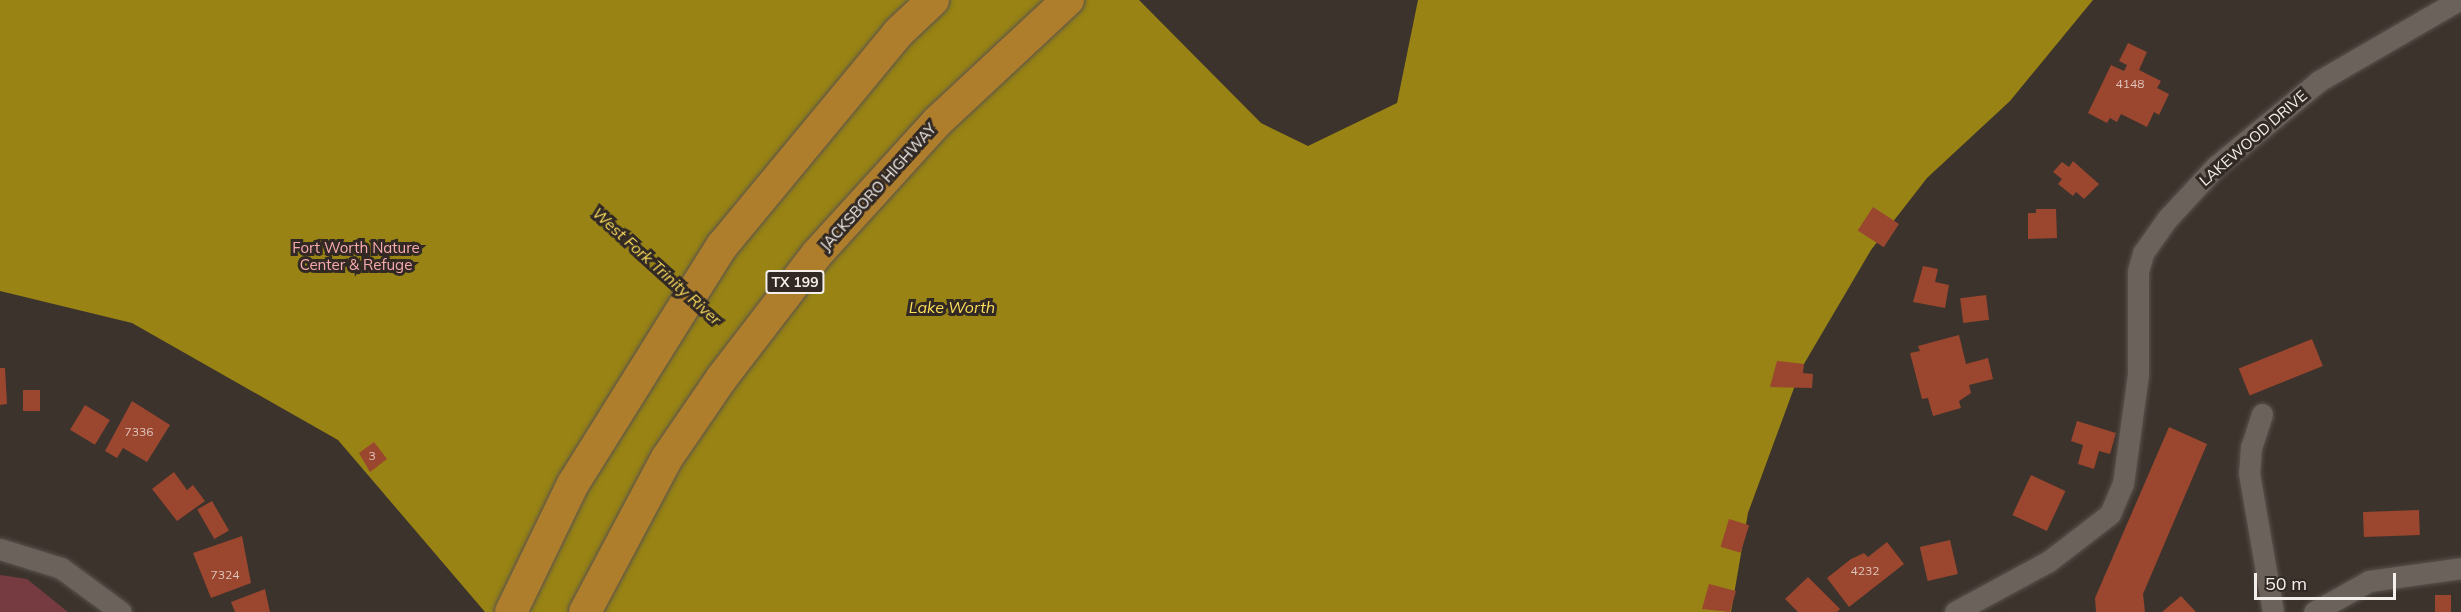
<!DOCTYPE html>
<html>
<head>
<meta charset="utf-8">
<style>
	body { margin:0 }
	#map { position:relative; width:2461px; height:612px; overflow:hidden; background:#3c332d; font-family:Mulish,sans-serif }
	div>[style] { position:absolute }
	.green>* { inset:0; background:#763b40 }
	.water>* { inset:0; background:#988314 }
	.building>* { inset:0; background:#9b462e; transform-origin:0 0 }
	.roads { filter:drop-shadow(0 0 2px #59524d) drop-shadow(0 0 2px #59524d) }
	.minor>* { height:21px; margin:-10.5px; padding:0 10.5px; transform-origin:10.5px; border-radius:10.5px; background:#6b625b }
	.highway>* { height:32px; margin:-16px; padding:0 16px; transform-origin:16px; border-radius:16px; background:#af7e2c }
	span { translate:-50% -50%; white-space:nowrap; text-align:center; line-height:1.15; -webkit-text-stroke:6px #322924; paint-order:stroke }
	.number-label { font-size:12px; color:#dec5bc }
	.number-label span { -webkit-text-stroke-width:0 }
	.shield-label span { padding:2px 4px; background:#322924; border:2px solid; border-radius:4px; -webkit-text-stroke-width:0 }
	.shield-label { font-size:14px; color:#f4efeb; font-weight:700 }
	.street-label { font-size:15px; color:#f4efeb }
	.park-label { font-size:15px; color:#f8abae }
	.water-label { font-size:16px; color:#fbde5b; font-style:italic }
	.scale { position:absolute; left:2254px; top:573px; width:142px; height:27px; box-sizing:border-box; border:3px solid #f4efeb; border-top:0; padding-left:8px; font-size:18px; line-height:21px; white-space:nowrap; color:#f4efeb; -webkit-text-stroke:4px #322924; paint-order:stroke }
</style>
</head>
<body>
<div id="map">
	<div class="green">
		<div style="clip-path:polygon(0 575px,27px 579px,68px 612px,0 612px)"></div>
	</div>
	<div class="water">
		<div style="clip-path:polygon(0 0,1139px 0,1261px 123px,1308px 146px,1397px 103px,1418px 0,2093px 0,2010px 101px,1927px 178px,1871px 250px,1801px 369px,1748px 513px,1731px 612px,485px 612px,338px 440px,132px 323px,0 291px)"></div>
	</div>
	<div class="building">
		<div style="clip-path:polygon(2128px 43px,2147px 52px,2139px 70px,2161px 81px,2157px 88px,2169px 94px,2159px 115px,2154px 112px,2147px 127px,2121px 114px,2117px 122px,2110px 118px,2107px 123px,2088px 113px,2111px 65px,2124px 71px,2127px 65px,2119px 61px)"></div>
		<div style="clip-path:polygon(2073px 161px,2099px 184px,2084px 199px,2076px 192px,2073px 196px,2058px 184px,2062px 179px,2053px 172px,2062px 162px,2069px 167px)"></div>
		<div style="left:1873px;top:207px;width:31px;height:28px;rotate:33deg"></div>
		<div style="clip-path:polygon(2036px 209px,2056px 209px,2057px 238px,2028px 239px,2028px 213px,2036px 213px)"></div>
		<div style="clip-path:polygon(1923px 266px,1938px 269px,1935px 282px,1949px 285px,1945px 308px,1913px 302px)"></div>
		<div style="left:1986px;top:295px;width:25px;height:26px;rotate:83deg"></div>
		<div style="clip-path:polygon(1959px 335px,1966px 364px,1988px 358px,1993px 379px,1969px 385px,1971px 393px,1959px 401px,1961px 408px,1933px 416px,1928px 398px,1922px 399px,1910px 353px,1920px 351px,1918px 346px)"></div>
		<div style="left:2312px;top:339px;width:29px;height:79px;rotate:68deg"></div>
		<div style="clip-path:polygon(1777px 361px,1804px 364px,1803px 373px,1813px 374px,1812px 388px,1770px 387px)"></div>
		<div style="clip-path:polygon(0 368px,5px 368px,7px 404px,0 405px)"></div>
		<div style="left:23px;top:390px;width:17px;height:21px"></div>
		<div style="clip-path:polygon(132px 401px,170px 425px,147px 462px,123px 448px,117px 458px,105px 451px)"></div>
		<div style="left:85px;top:405px;width:29px;height:29px;rotate:31deg"></div>
		<div style="clip-path:polygon(2077px 421px,2116px 433px,2110px 454px,2099px 451px,2094px 469px,2078px 464px,2083px 445px,2071px 441px)"></div>
		<div style="clip-path:polygon(2169px 427px,2207px 444px,2143px 594px,2145px 612px,2096px 612px,2095px 598px)"></div>
		<div style="clip-path:polygon(374px 442px,387px 459px,370px 472px,359px 453px)"></div>
		<div style="clip-path:polygon(174px 472px,187px 490px,193px 485px,205px 501px,177px 521px,152px 489px)"></div>
		<div style="left:2031px;top:475px;width:38px;height:44px;rotate:25deg"></div>
		<div style="left:212px;top:501px;width:34px;height:17px;rotate:60deg"></div>
		<div style="left:2419px;top:510px;width:25px;height:56px;rotate:88deg"></div>
		<div style="left:1729px;top:519px;width:21px;height:29px;rotate:17deg"></div>
		<div style="clip-path:polygon(242px 536px,251px 583px,211px 598px,193px 553px)"></div>
		<div style="left:1950px;top:540px;width:35px;height:31px;rotate:77deg"></div>
		<div style="clip-path:polygon(1887px 542px,1904px 564px,1849px 607px,1827px 578px,1851px 559px,1864px 553px,1868px 557px)"></div>
		<div style="clip-path:polygon(1808px 577px,1840px 609px,1837px 612px,1798px 612px,1785px 599px)"></div>
		<div style="clip-path:polygon(1709px 584px,1736px 591px,1730px 612px,1702px 609px)"></div>
		<div style="clip-path:polygon(265px 589px,270px 612px,235px 612px,231px 602px)"></div>
		<div style="left:2435px;top:595px;width:16px;height:17px"></div>
		<div style="clip-path:polygon(2181px 596px,2196px 612px,2162px 612px)"></div>
	</div>
	<div class="roads">
		<div class="minor">
			<div style="left:2262px;top:414px;width:35px;rotate:108deg"></div>
			<div style="left:2251px;top:447px;width:26px;rotate:94deg"></div>
			<div style="left:2249px;top:473px;width:141px;rotate:80.2deg"></div>
			<div style="left:0;top:549px;width:64px;rotate:17.3deg"></div>
			<div style="left:61px;top:568px;width:74px;rotate:36.3deg"></div>
			<div style="left:1955px;top:612px;width:107px;rotate:-28.5deg"></div>
			<div style="left:2049px;top:561px;width:77px;rotate:-37.6deg"></div>
			<div style="left:2110px;top:514px;width:33px;rotate:-67deg"></div>
			<div style="left:2123px;top:484px;width:110px;rotate:-82.2deg"></div>
			<div style="left:2138px;top:375px;width:104px;rotate:-90deg"></div>
			<div style="left:2138px;top:271px;width:19px;rotate:-74deg"></div>
			<div style="left:2143px;top:253px;width:42px;rotate:-54.8deg"></div>
			<div style="left:2167px;top:219px;width:72px;rotate:-47.2deg"></div>
			<div style="left:2216px;top:166px;width:134px;rotate:-39.5deg"></div>
			<div style="left:2319px;top:81px;width:162px;rotate:-30.1deg"></div>
			<div style="left:2314px;top:612px;width:63px;rotate:-29.4deg"></div>
			<div style="left:2369px;top:581px;width:93px;rotate:-8deg"></div>
		</div>
		<div class="highway">
			<div style="left:511px;top:612px;width:142px;rotate:-64.2deg"></div>
			<div style="left:573px;top:484px;width:281px;rotate:-58deg"></div>
			<div style="left:722px;top:246px;width:276px;rotate:-50.4deg"></div>
			<div style="left:898px;top:33px;width:48px;rotate:-43.3deg"></div>
			<div style="left:585px;top:612px;width:174px;rotate:-62deg"></div>
			<div style="left:667px;top:458px;width:96px;rotate:-55.6deg"></div>
			<div style="left:721px;top:379px;width:158px;rotate:-52.5deg"></div>
			<div style="left:817px;top:254px;width:178px;rotate:-47.7deg"></div>
			<div style="left:937px;top:122px;width:179px;rotate:-43deg"></div>
		</div>
	</div>
	<div class="number-label">
		<span style="left:2130px;top:84px">4148</span>
		<span style="left:139px;top:432px">7336</span>
		<span style="left:372px;top:456px">3</span>
		<span style="left:1865px;top:571px">4232</span>
		<span style="left:225px;top:575px">7324</span>
	</div>
	<div class="shield-label">
		<span style="left:795px;top:282px">TX 199</span>
	</div>
	<div class="street-label">
		<span style="left:2253px;top:138px;rotate:-41deg">LAKEWOOD DRIVE</span>
		<span style="left:878px;top:187px;rotate:-48deg">JACKSBORO HIGHWAY</span>
	</div>
	<div class="park-label">
		<span style="left:356px;top:256px">Fort Worth Nature<br>Center &amp; Refuge</span>
	</div>
	<div class="water-label">
		<span style="left:657px;top:266px;rotate:42deg">West Fork Trinity River</span>
		<span style="left:952px;top:307px">Lake Worth</span>
	</div>
	<div class="scale">50 m</div>
</div>
</body>
</html>
